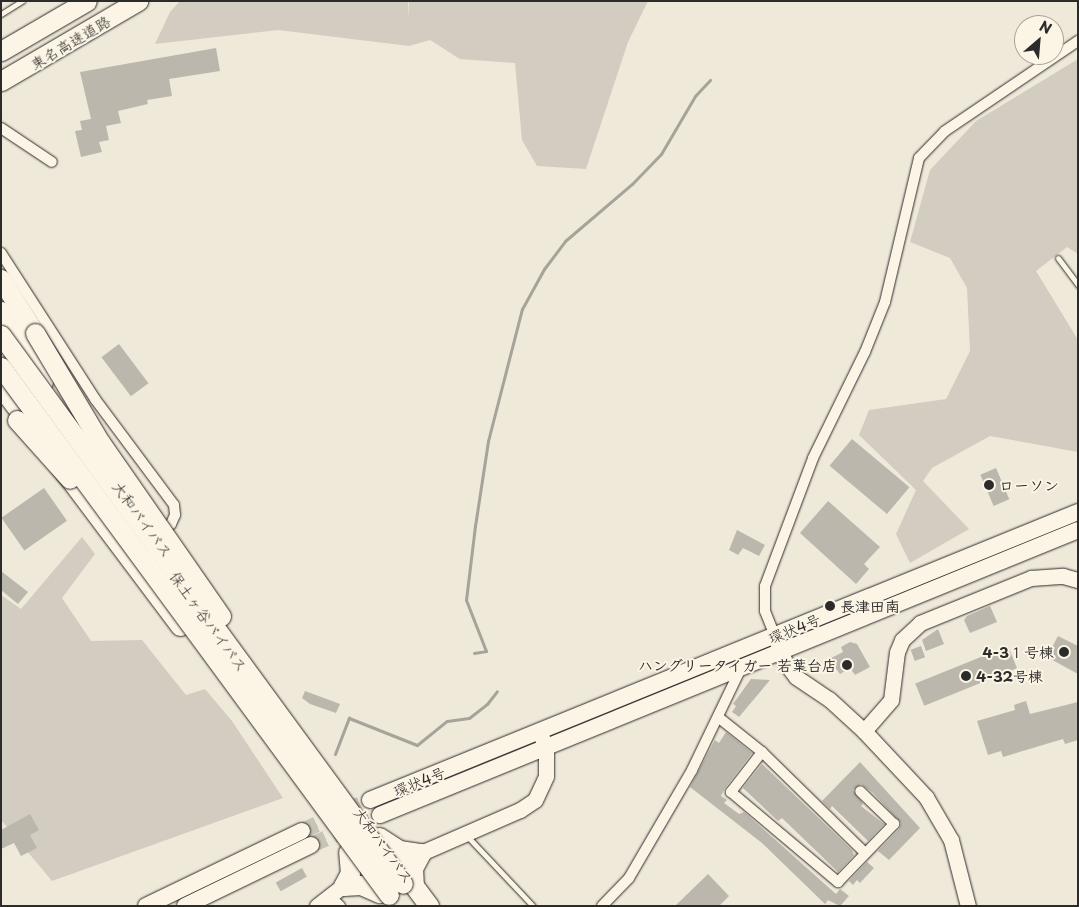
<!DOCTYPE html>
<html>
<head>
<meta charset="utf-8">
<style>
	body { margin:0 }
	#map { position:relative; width:1079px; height:907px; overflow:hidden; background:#efe9da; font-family:"Playpen Sans","Klee One",sans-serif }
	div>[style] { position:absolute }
	.green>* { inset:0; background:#d2cdc0 }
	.stream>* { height:3px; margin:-1.5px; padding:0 1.5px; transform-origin:1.5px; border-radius:1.5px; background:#a6a399 }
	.building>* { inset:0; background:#bcb7ac; transform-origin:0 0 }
	.primary-tunnel>* { height:16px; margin-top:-8px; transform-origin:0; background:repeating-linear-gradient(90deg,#c8c3b7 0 16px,transparent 0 24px) }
	.roads { filter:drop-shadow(0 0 1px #2b2b2b) drop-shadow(0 0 1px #2b2b2b) }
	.lane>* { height:5px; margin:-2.5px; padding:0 2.5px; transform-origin:2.5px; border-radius:2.5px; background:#fcf5e5 }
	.street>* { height:10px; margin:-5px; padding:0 5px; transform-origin:5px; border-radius:5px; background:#fcf5e5 }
	.secondary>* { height:15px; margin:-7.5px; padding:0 7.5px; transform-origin:7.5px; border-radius:7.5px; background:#fcf5e5 }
	.primary>* { height:16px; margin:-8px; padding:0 8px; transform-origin:8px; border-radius:8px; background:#fcf5e5 }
	.highway>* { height:19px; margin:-9.5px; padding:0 9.5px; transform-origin:9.5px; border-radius:9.5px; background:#fcf5e5 }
	.bridges { filter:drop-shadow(0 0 1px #2b2b2b) drop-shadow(0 0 1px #2b2b2b) }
	.highway-bridge>* { height:19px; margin:-9.5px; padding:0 9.5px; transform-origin:9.5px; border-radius:9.5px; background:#fcf5e5 }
	.dots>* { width:14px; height:14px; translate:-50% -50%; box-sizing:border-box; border:2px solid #fcf5e5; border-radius:50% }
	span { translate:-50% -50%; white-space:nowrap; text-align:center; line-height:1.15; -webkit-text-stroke:4px #fcf5e5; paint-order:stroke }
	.street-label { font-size:15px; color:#2b2b2b }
	.poi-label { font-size:15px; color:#2b2b2b; font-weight:700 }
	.left { translate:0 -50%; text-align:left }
	.right { translate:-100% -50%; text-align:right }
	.frame { position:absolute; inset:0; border:2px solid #2b2b2b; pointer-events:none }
	.north { position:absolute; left:1014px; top:15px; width:50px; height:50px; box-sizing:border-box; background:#fcf5e5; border:1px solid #a8a49b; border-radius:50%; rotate:27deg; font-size:14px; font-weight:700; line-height:20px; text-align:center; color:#2b2b2b }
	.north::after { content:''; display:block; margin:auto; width:18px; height:22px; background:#2b2b2b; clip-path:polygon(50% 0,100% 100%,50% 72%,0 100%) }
</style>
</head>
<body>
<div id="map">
	<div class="green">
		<div style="clip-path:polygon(180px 1px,408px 1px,409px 20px,409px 1px,648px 1px,628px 42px,586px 169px,537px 166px,522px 140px,515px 63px,460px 59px,430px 40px,409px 46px,278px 30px,155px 44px,170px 12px)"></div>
		<div style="clip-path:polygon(1078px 59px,1078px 254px,1067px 247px,1036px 271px,1078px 340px,1078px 452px,990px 436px,932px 468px,923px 481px,969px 529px,910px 563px,896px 534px,916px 490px,859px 435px,869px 410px,946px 399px,970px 351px,967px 288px,950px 258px,910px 242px,930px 170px,976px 121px)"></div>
		<div style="clip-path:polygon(82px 537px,95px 554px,62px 598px,91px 641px,142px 640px,186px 695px,205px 689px,232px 721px,283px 798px,52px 881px,1px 820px,1px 595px,21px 609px)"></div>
	</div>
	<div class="stream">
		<div style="left:474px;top:653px;width:12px;rotate:-9deg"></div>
		<div style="left:486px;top:651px;width:55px;rotate:-111.4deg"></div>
		<div style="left:466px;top:600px;width:75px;rotate:-83.1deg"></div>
		<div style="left:475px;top:526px;width:86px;rotate:-81.3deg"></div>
		<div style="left:488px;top:441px;width:136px;rotate:-75.6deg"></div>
		<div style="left:522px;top:309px;width:46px;rotate:-61.2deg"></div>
		<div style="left:544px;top:269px;width:35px;rotate:-53deg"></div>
		<div style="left:565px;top:241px;width:88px;rotate:-40.4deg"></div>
		<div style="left:632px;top:184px;width:42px;rotate:-46deg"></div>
		<div style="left:661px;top:154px;width:67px;rotate:-59.6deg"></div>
		<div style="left:695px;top:96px;width:22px;rotate:-47deg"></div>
		<div style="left:335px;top:754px;width:39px;rotate:-69deg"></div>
		<div style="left:349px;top:718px;width:73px;rotate:21.7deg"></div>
		<div style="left:417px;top:745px;width:38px;rotate:-39deg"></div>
		<div style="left:447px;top:721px;width:22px;rotate:-8deg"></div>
		<div style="left:469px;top:718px;width:23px;rotate:-38deg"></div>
		<div style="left:487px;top:704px;width:16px;rotate:-52deg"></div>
	</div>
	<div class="building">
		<div style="clip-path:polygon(216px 48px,220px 71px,169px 79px,172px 96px,147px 100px,148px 104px,118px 111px,121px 123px,106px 126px,109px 140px,99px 142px,102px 152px,81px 157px,75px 131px,82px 130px,80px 121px,91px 119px,80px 72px)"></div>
		<div style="left:119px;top:344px;width:49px;height:22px;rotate:53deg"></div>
		<div style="left:852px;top:439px;width:75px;height:35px;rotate:40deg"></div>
		<div style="left:996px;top:468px;width:34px;height:17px;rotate:67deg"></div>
		<div style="left:44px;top:488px;width:40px;height:52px;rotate:55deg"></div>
		<div style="clip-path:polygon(828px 501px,880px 547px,864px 564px,869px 569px,856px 584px,800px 533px)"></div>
		<div style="clip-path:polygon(737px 530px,765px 545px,759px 556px,743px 548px,738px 555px,729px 550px)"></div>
		<div style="clip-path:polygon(1px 571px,28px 592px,18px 604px,1px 590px)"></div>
		<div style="clip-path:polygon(990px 606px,997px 622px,970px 633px,964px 620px,967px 616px)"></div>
		<div style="clip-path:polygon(938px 629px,944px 644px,926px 651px,922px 640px)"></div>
		<div style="clip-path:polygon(1058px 636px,1078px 646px,1078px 674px,1047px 657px)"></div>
		<div style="clip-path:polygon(850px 642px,857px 644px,870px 667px,855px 675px,850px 668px,840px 674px,829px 659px,843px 652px,841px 647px)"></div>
		<div style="left:921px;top:646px;width:12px;height:11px;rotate:70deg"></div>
		<div style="left:1008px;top:646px;width:24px;height:100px;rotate:68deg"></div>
		<div style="clip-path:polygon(751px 679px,770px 680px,739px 717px,732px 712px,736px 706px,733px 704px)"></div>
		<div style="clip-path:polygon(305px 691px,340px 704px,336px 713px,310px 704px,302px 698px)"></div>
		<div style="clip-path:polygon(1026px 701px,1030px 714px,1078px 702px,1078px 740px,1065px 744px,1063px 739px,1003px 757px,1001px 751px,988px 755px,977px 721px,1015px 710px,1014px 705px)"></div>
		<div style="clip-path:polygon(726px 732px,752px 753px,725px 788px,721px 796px,727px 800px,724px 803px,739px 814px,744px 812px,836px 894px,840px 889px,849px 896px,840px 906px,828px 900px,825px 904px,762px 843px,690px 787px,715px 740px,719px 743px)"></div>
		<div style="clip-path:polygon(860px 762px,920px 828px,889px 860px,878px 851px,899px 829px,901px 823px,873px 793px,861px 784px,853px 790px,863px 804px,861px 806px,884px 824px,868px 841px,832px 806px,830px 809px,822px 801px)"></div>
		<div style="clip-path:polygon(762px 764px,852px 850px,854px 855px,838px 872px,782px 818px,778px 821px,743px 788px)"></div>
		<div style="clip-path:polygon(30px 814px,39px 830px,30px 835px,37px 848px,21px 856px,14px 843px,1px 849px,1px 830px)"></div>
		<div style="clip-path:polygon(867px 862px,874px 868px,860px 883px,857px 880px,853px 885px,849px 881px)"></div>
		<div style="left:302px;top:868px;width:10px;height:30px;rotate:61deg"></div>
		<div style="clip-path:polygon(708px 874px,729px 896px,719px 906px,675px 906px)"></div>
	</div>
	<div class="primary-tunnel">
		<div style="left:302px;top:831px;width:75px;rotate:-24.5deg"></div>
		<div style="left:311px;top:845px;width:75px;rotate:-23.5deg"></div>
	</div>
	<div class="roads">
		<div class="lane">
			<div style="left:1px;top:14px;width:25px;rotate:-32deg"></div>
			<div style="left:1058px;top:258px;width:34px;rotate:53deg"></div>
			<div style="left:467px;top:836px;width:96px;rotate:46.7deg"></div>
		</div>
		<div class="street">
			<div style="left:1px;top:128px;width:61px;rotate:33.7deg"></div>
			<div style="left:1px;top:253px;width:174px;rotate:57.2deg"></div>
			<div style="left:95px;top:399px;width:132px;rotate:53.3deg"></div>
			<div style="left:174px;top:505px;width:10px;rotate:84deg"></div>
			<div style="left:175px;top:515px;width:10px;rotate:114deg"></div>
			<div style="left:171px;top:524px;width:14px;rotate:141deg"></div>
			<div style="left:775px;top:636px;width:27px;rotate:-112deg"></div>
			<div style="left:765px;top:611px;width:25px;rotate:-90deg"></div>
			<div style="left:765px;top:586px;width:137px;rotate:-69.4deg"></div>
			<div style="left:813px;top:458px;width:118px;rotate:-63.9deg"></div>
			<div style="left:865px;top:352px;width:54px;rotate:-68.2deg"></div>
			<div style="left:885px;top:302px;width:148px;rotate:-76.7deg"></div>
			<div style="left:919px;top:158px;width:37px;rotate:-46deg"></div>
			<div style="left:945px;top:131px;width:161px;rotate:-34.1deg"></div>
			<div style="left:718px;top:717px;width:56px;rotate:38.5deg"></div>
			<div style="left:762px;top:752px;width:144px;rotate:44.4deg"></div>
			<div style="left:762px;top:752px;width:51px;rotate:127.8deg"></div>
			<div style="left:731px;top:792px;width:140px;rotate:40.1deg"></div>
			<div style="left:838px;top:882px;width:81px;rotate:-46deg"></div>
			<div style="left:894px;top:824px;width:47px;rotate:-135.9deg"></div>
			<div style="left:331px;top:897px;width:13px;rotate:45deg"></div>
			<div style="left:602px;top:906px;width:39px;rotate:-46deg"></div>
			<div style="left:629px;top:878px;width:125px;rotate:-59.7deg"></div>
			<div style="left:692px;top:770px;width:113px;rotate:-64.3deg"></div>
		</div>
		<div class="secondary">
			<div style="left:777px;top:642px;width:24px;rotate:68deg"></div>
			<div style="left:786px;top:664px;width:16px;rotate:52deg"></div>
			<div style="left:796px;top:677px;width:40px;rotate:34deg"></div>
			<div style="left:829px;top:699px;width:47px;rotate:42.4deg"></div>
			<div style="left:864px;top:731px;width:91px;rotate:46.8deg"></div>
			<div style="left:926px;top:797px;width:50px;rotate:59.8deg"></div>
			<div style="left:951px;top:840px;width:68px;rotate:75.6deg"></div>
			<div style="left:864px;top:731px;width:41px;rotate:-48.9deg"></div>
			<div style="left:891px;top:700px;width:48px;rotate:-82.9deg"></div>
			<div style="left:897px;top:652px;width:13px;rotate:-67deg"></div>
			<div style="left:902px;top:640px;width:25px;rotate:-43deg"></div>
			<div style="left:920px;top:623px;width:120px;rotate:-22.1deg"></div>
			<div style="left:1031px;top:578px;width:32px;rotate:-4deg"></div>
			<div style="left:1063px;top:576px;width:16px;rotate:15deg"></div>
			<div style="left:421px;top:853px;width:108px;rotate:-23.5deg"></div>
			<div style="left:520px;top:810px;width:18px;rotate:-34deg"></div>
			<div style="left:535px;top:800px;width:26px;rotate:-65deg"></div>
			<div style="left:546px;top:776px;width:29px;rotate:-90deg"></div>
			<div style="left:546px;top:747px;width:10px;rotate:-114deg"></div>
			<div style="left:317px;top:906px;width:33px;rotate:-38deg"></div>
		</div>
		<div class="primary">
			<div style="left:370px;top:800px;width:764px;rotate:-22.14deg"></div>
			<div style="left:380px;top:815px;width:754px;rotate:-22.21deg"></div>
			<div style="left:146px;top:906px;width:173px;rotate:-25.7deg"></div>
			<div style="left:185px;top:906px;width:140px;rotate:-25.8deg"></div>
		</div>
		<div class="highway">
			<div style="left:1px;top:51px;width:99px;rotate:-30.2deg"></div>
			<div style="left:1px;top:81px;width:159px;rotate:-30.3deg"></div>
			<div style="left:1px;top:279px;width:64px;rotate:57.8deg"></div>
			<div style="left:1px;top:311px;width:82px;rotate:59deg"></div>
			<div style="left:1px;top:387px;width:56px;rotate:52.9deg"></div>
			<div style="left:60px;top:466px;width:200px;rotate:53.1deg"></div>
			<div style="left:379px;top:837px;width:24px;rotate:33deg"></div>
			<div style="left:399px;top:850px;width:22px;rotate:8deg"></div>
			<div style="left:421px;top:853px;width:17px;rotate:118deg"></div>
			<div style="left:413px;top:868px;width:18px;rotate:87deg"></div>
			<div style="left:397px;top:863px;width:54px;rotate:53.3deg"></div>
			<div style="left:343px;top:886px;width:18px;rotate:-3deg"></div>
			<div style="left:361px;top:885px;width:20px;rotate:24deg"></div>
			<div style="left:343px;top:886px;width:15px;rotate:-62deg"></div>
			<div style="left:350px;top:873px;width:21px;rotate:-95deg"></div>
		</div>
	</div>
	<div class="bridges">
		<div class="highway-bridge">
			<div style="left:35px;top:333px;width:127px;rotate:59.2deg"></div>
			<div style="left:100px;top:442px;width:212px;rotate:55.2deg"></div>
			<div style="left:1px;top:335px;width:680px;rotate:53.79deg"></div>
			<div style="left:1px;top:367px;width:655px;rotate:53.69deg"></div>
			<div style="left:17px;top:420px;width:79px;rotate:48.1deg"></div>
		</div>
	</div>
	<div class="dots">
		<div style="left:989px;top:485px;background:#2b2b2b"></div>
		<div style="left:830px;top:606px;background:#2b2b2b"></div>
		<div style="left:1064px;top:652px;background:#2b2b2b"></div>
		<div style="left:847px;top:665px;background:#2b2b2b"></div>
		<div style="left:966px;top:676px;background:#2b2b2b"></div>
	</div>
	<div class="street-label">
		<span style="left:70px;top:42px;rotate:-31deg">東名高速道路</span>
		<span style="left:143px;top:519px;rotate:54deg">大和バイパス</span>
		<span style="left:209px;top:621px;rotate:54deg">保土ヶ谷バイパス</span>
		<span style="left:794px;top:628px;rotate:-22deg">環状4号</span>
		<span style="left:419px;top:781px;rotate:-22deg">環状4号</span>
		<span style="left:384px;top:845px;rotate:54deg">大和バイパス</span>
	</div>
	<div class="poi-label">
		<span class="left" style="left:999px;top:485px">ローソン</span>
		<span class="left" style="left:840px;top:606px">長津田南</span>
		<span class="right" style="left:1054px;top:652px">4-3１号棟</span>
		<span class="right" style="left:837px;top:665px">ハングリータイガー 若葉台店</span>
		<span class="left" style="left:976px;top:676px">4-32号棟</span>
	</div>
	<div class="frame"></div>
	<div class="north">N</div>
</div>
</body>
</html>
